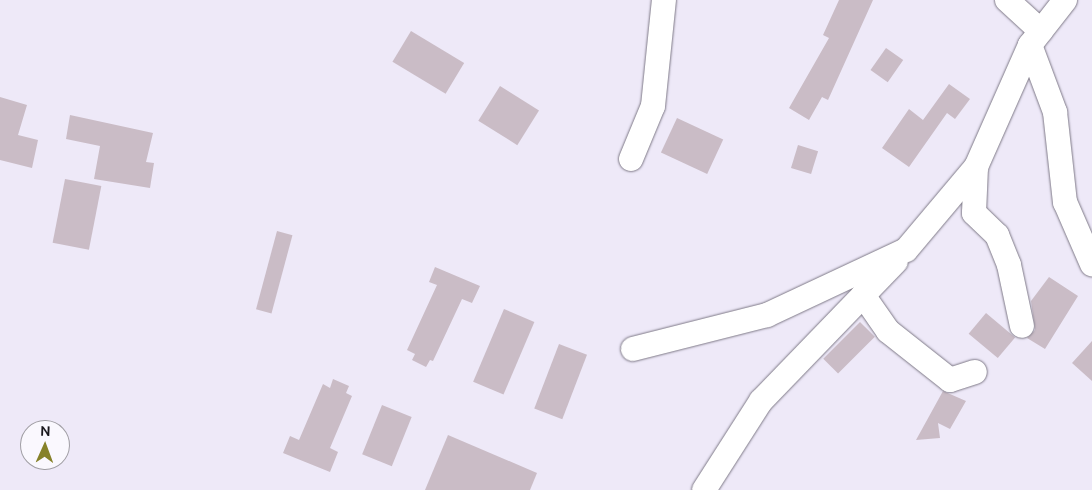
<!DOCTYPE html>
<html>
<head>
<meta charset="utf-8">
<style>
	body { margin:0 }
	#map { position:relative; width:1092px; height:490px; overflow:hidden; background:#eee9f8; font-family:Ubuntu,sans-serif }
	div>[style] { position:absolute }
	.building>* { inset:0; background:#cabcc6; transform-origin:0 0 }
	.roads { filter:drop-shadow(0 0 1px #7e7987) drop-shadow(0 0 1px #7e7987) }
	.minor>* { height:24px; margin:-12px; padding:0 12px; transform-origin:12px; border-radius:12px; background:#fff }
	span { translate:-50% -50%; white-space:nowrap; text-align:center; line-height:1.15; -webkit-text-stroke:4px #faf8fe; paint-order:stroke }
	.north { position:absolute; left:20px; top:420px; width:50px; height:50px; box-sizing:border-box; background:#faf8fe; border:1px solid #a09ea4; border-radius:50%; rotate:2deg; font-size:14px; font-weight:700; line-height:20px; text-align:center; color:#1a181d }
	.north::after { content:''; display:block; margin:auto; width:18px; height:22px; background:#868129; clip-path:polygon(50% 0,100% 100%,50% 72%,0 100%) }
</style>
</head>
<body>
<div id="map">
	<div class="building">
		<div style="clip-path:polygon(839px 0,873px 0,828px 100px,822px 97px,809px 120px,789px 108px,829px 38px,823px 35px)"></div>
		<div style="left:411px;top:31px;width:62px;height:36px;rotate:31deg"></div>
		<div style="left:886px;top:48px;width:21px;height:27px;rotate:35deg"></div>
		<div style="clip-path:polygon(949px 84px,970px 99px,955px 119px,947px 113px,909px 167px,882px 148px,909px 109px,923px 120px)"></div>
		<div style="left:500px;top:86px;width:46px;height:41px;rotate:32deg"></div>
		<div style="clip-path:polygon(0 97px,27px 105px,18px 135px,38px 140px,32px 168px,0 160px)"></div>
		<div style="clip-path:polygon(70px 115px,153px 133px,146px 162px,154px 163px,150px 188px,94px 179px,100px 146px,66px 139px)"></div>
		<div style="left:677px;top:118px;width:51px;height:38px;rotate:25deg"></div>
		<div style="left:798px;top:145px;width:21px;height:24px;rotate:17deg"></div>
		<div style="left:65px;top:179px;width:37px;height:65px;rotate:11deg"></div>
		<div style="left:277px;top:231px;width:16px;height:81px;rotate:15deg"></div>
		<div style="clip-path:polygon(435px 267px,480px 286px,472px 303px,462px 299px,433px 361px,430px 360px,426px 367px,412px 360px,415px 354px,407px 350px,437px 285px,429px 282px)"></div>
		<div style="clip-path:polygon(1049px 277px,1078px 296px,1045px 349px,1027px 338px,1035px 330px,1031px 301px)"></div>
		<div style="left:504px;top:309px;width:33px;height:79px;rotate:23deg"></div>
		<div style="left:986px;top:313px;width:38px;height:27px;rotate:40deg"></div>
		<div style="left:860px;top:322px;width:21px;height:52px;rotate:45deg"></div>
		<div style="clip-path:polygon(1092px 341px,1092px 381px,1072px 363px)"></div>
		<div style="left:559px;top:344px;width:30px;height:69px;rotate:21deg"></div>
		<div style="clip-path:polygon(333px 379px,349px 386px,346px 393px,352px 396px,330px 448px,338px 452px,330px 472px,283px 453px,290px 436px,299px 440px,323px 384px,330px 388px)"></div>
		<div style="clip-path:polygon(943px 391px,966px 401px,950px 429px,938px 423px,940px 438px,916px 440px)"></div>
		<div style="left:382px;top:405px;width:32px;height:53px;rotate:22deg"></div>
		<div style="clip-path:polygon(448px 435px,537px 473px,530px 490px,425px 490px)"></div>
	</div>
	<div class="roads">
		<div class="minor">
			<div style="left:1007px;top:0;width:46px;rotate:42.4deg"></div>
			<div style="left:1030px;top:45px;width:72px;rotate:69.5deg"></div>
			<div style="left:1055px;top:112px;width:91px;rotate:83.7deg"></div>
			<div style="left:1065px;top:202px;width:68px;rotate:66.5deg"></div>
			<div style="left:631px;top:159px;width:57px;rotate:-67.5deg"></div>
			<div style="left:653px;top:106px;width:107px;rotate:-84.1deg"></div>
			<div style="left:976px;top:167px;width:46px;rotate:92.5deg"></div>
			<div style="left:974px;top:213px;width:32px;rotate:44deg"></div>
			<div style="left:997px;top:235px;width:32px;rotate:68deg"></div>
			<div style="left:1009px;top:265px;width:62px;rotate:78deg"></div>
			<div style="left:863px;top:295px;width:44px;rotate:55.2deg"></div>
			<div style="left:888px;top:331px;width:79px;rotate:38.3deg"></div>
			<div style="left:950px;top:380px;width:26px;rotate:-18deg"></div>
			<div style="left:633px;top:349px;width:138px;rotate:-14.2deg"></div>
			<div style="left:767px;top:315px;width:153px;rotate:-25.1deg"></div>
			<div style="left:906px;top:250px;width:109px;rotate:-49.9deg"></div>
			<div style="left:976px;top:167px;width:133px;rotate:-66.1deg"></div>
			<div style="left:1030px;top:45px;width:57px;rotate:-52.1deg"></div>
			<div style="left:704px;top:490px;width:106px;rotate:-57.4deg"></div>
			<div style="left:761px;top:401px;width:194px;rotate:-46deg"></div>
		</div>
	</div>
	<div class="north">N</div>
</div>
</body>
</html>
